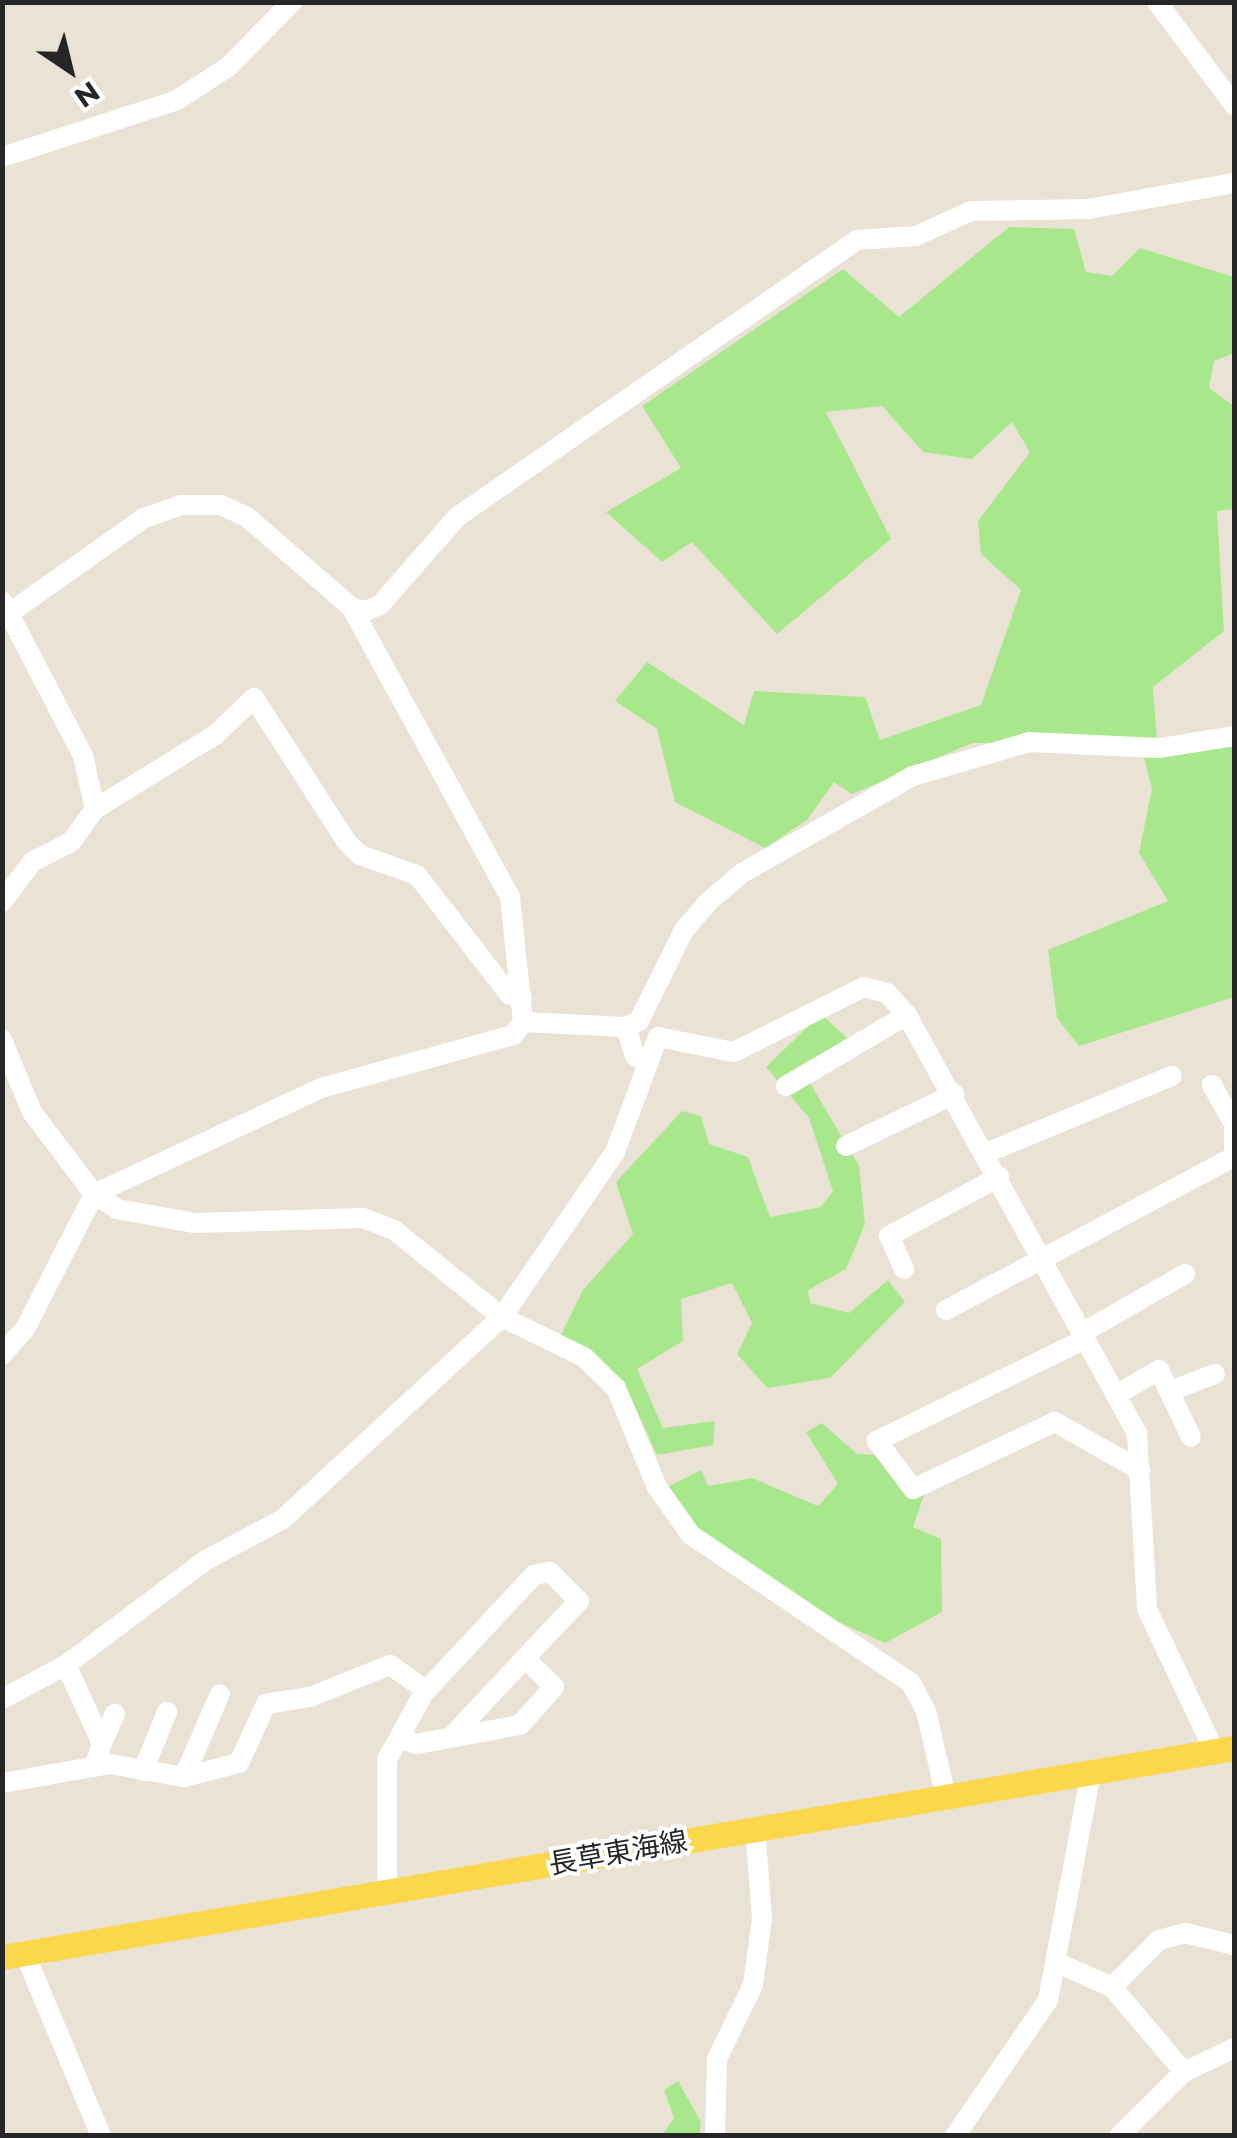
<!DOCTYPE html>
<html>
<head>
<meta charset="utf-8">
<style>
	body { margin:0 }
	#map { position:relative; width:1237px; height:2138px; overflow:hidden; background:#ebe2d6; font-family:Montserrat,"Noto Sans JP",sans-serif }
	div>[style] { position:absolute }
	.green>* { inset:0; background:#a9e78d }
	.minor>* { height:20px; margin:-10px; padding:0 10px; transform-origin:10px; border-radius:10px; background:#fff }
	.major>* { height:25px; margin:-12.5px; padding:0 12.5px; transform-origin:12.5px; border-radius:12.5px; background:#fad74b }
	span { translate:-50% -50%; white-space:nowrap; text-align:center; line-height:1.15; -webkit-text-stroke:8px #fff; paint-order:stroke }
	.street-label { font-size:28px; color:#262626 }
	.frame { position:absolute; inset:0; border:5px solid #262626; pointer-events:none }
	.north { position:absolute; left:20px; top:20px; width:100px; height:100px; -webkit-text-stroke:8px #fff; paint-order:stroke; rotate:145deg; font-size:28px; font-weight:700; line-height:40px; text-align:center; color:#262626 }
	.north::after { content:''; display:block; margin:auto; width:35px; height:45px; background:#262626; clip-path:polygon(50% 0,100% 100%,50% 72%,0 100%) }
</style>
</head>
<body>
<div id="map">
	<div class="green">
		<div style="clip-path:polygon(1009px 227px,1074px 229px,1086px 272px,1112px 276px,1140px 248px,1234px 277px,1234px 353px,1214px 361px,1209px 388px,1234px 406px,1234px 509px,1217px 511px,1224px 631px,1153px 687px,1157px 741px,972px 743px,852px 794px,834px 782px,807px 820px,765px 848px,675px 802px,657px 729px,615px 701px,647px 662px,744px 725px,754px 691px,865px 697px,880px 740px,981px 705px,1021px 590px,981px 554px,978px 521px,1030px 452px,1012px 422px,972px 459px,923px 452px,882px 406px,826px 412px,891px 539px,777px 634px,692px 542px,662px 562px,606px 512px,681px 468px,642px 406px,843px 269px,899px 317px)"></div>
		<div style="clip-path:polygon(1234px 746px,1234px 997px,1079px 1046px,1057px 1018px,1048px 950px,1168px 901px,1139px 853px,1152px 789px,1144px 758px)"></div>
		<div style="clip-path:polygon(821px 1014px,861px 1051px,809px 1081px,859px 1166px,865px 1224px,846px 1269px,808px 1290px,810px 1303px,849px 1313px,888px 1280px,905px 1302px,830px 1378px,767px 1388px,737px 1354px,752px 1323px,732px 1283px,681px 1299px,683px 1341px,637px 1369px,663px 1428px,715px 1421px,713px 1445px,657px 1455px,627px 1389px,559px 1339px,583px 1290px,633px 1234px,616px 1182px,682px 1111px,701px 1116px,709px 1144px,748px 1157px,770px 1217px,821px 1207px,833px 1191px,809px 1118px,766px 1067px)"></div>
		<div style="clip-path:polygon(822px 1423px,857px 1454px,876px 1455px,907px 1493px,924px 1495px,913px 1527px,941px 1539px,942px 1612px,885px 1643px,805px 1607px,699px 1532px,665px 1488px,701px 1470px,708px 1486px,752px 1478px,818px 1506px,838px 1484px,806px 1432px)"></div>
		<div style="clip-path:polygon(678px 2081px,701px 2122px,699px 2135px,662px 2135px,674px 2118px,664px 2090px)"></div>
	</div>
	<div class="minor">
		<div style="left:1157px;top:2px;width:129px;rotate:53.2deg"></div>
		<div style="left:2px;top:157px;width:184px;rotate:-18deg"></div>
		<div style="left:177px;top:100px;width:61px;rotate:-32.9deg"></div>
		<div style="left:228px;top:67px;width:91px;rotate:-45.4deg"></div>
		<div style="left:3px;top:602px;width:174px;rotate:62.5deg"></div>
		<div style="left:83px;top:756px;width:54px;rotate:77.2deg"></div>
		<div style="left:11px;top:612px;width:163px;rotate:-35.3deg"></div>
		<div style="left:144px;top:518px;width:39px;rotate:-19deg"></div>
		<div style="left:181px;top:505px;width:40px"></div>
		<div style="left:221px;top:505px;width:29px;rotate:25deg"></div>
		<div style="left:247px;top:517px;width:139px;rotate:40.9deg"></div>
		<div style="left:352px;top:608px;width:13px;rotate:13deg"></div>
		<div style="left:365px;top:611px;width:16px;rotate:-22deg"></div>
		<div style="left:380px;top:605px;width:117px;rotate:-48.8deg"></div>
		<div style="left:457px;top:517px;width:487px;rotate:-34.7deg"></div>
		<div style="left:857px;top:240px;width:59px;rotate:-3.9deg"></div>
		<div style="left:916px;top:236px;width:60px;rotate:-24.4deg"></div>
		<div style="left:971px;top:211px;width:117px;rotate:-1deg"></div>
		<div style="left:1088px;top:209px;width:148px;rotate:-10.1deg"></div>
		<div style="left:2px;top:902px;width:50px;rotate:-53.1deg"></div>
		<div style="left:32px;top:862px;width:44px;rotate:-27.1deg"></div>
		<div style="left:71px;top:842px;width:41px;rotate:-54deg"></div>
		<div style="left:95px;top:809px;width:141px;rotate:-31.7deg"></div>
		<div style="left:215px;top:735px;width:54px;rotate:-43.5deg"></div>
		<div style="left:254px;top:698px;width:170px;rotate:57.2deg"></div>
		<div style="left:346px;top:841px;width:20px;rotate:45deg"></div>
		<div style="left:360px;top:855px;width:60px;rotate:19.3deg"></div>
		<div style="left:417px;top:875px;width:150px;rotate:52.3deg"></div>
		<div style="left:509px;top:994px;width:13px;rotate:13deg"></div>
		<div style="left:523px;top:1022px;width:103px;rotate:2.8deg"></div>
		<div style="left:626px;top:1027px;width:30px;rotate:73deg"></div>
		<div style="left:635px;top:1056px;width:11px;rotate:27deg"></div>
		<div style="left:626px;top:1027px;width:14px;rotate:-25deg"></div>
		<div style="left:639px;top:1021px;width:102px;rotate:-63.7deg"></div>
		<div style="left:684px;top:930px;width:37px;rotate:-49deg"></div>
		<div style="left:708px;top:902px;width:45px;rotate:-40.5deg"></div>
		<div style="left:742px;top:873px;width:197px;rotate:-29.6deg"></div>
		<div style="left:913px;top:776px;width:121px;rotate:-16.3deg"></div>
		<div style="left:1029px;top:742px;width:131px;rotate:2.6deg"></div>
		<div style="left:1160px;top:748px;width:75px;rotate:-9.2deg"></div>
		<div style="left:2px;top:1040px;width:78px;rotate:67.4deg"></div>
		<div style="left:32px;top:1112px;width:103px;rotate:52.9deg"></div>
		<div style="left:94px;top:1194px;width:27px;rotate:33deg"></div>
		<div style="left:117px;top:1209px;width:78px;rotate:10.3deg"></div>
		<div style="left:194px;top:1223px;width:169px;rotate:-1.7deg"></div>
		<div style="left:363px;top:1218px;width:33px;rotate:21deg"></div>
		<div style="left:394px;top:1230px;width:139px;rotate:38.9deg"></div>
		<div style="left:502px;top:1317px;width:91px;rotate:26deg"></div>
		<div style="left:584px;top:1357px;width:45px;rotate:44.1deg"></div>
		<div style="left:616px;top:1388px;width:107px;rotate:67.5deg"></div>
		<div style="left:657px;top:1487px;width:59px;rotate:54.7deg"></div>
		<div style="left:691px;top:1535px;width:265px;rotate:33.9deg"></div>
		<div style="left:911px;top:1683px;width:32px;rotate:62deg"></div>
		<div style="left:926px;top:1711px;width:88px;rotate:76.9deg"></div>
		<div style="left:1212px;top:1085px;width:45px;rotate:60.6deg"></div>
		<div style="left:1234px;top:1124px;width:24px;rotate:90deg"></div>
		<div style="left:786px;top:1086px;width:140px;rotate:-30.4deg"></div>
		<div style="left:846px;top:1146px;width:120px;rotate:-25.7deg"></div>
		<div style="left:986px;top:1153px;width:201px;rotate:-22.5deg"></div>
		<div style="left:904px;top:1269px;width:36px;rotate:-114deg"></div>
		<div style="left:889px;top:1236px;width:125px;rotate:-28.2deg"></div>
		<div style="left:946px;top:1310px;width:326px;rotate:-28deg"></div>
		<div style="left:1082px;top:1333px;width:119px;rotate:-29.8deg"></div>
		<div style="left:1085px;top:1339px;width:232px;rotate:153.9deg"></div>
		<div style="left:877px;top:1441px;width:60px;rotate:53.1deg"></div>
		<div style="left:913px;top:1489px;width:157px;rotate:-25.3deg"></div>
		<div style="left:1055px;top:1422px;width:98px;rotate:29.5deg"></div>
		<div style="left:2px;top:1355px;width:35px;rotate:-49deg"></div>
		<div style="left:25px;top:1329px;width:152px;rotate:-62.9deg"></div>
		<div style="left:94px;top:1194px;width:251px;rotate:-25deg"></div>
		<div style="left:321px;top:1088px;width:199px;rotate:-15.4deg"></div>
		<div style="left:513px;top:1035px;width:16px;rotate:-52deg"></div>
		<div style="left:523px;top:1022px;width:126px;rotate:-95.9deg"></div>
		<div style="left:510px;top:897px;width:329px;rotate:-118.7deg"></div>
		<div style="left:1173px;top:1390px;width:45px;rotate:-20.9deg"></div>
		<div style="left:1116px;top:1395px;width:50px;rotate:-30.2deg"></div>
		<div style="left:1159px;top:1370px;width:74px;rotate:64.5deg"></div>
		<div style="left:66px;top:1665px;width:86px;rotate:65.2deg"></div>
		<div style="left:102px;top:1743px;width:25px;rotate:108deg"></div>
		<div style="left:2px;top:1699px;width:72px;rotate:-28deg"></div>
		<div style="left:66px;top:1665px;width:175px;rotate:-36.9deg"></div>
		<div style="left:206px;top:1560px;width:87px;rotate:-28deg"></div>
		<div style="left:283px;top:1519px;width:298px;rotate:-42.7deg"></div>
		<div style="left:502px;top:1317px;width:200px;rotate:-55.6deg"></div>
		<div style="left:615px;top:1152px;width:123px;rotate:-69.5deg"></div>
		<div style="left:658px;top:1037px;width:77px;rotate:11.2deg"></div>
		<div style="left:734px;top:1052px;width:145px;rotate:-26.6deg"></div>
		<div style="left:864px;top:987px;width:24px;rotate:15deg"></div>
		<div style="left:887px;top:993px;width:30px;rotate:48deg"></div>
		<div style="left:907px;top:1015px;width:478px;rotate:61.2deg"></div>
		<div style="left:1137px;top:1434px;width:175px;rotate:86.7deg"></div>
		<div style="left:1147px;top:1609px;width:158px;rotate:64.6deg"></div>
		<div style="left:454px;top:1734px;width:104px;rotate:-46.9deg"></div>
		<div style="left:102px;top:1743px;width:32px;rotate:-66deg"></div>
		<div style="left:143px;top:1771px;width:64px;rotate:-67.9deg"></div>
		<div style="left:184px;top:1777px;width:90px;rotate:-66.6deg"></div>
		<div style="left:2px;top:1783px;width:110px;rotate:-10deg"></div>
		<div style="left:110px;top:1764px;width:75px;rotate:10deg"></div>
		<div style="left:184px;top:1777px;width:57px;rotate:-14.3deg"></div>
		<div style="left:239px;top:1763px;width:65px;rotate:-65.4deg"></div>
		<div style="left:266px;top:1704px;width:45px;rotate:-9deg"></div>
		<div style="left:310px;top:1697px;width:86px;rotate:-21.8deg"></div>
		<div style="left:390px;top:1665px;width:44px;rotate:34.8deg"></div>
		<div style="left:387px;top:1892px;width:133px;rotate:-90deg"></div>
		<div style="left:387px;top:1759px;width:24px;rotate:-60deg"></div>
		<div style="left:399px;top:1738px;width:50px;rotate:-61.4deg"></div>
		<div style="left:423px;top:1694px;width:163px;rotate:-47deg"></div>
		<div style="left:534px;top:1575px;width:16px;rotate:-11deg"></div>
		<div style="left:550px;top:1572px;width:41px;rotate:45deg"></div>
		<div style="left:579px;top:1601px;width:79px;rotate:133.5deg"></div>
		<div style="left:525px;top:1658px;width:41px;rotate:45deg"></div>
		<div style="left:554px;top:1687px;width:51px;rotate:131.8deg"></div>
		<div style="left:520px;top:1725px;width:106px;rotate:169.6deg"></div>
		<div style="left:416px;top:1744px;width:18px;rotate:-161deg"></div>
		<div style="left:25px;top:1954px;width:197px;rotate:67.3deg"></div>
		<div style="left:1060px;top:1964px;width:57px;rotate:23.9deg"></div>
		<div style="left:1112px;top:1987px;width:111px;rotate:49.7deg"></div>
		<div style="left:1112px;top:1987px;width:66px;rotate:-45deg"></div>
		<div style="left:1159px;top:1940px;width:27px;rotate:-15deg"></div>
		<div style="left:1185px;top:1933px;width:50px;rotate:13.8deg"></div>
		<div style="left:715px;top:2136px;width:77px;rotate:-88.5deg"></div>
		<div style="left:717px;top:2059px;width:82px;rotate:-64.1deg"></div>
		<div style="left:753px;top:1985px;width:68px;rotate:-82.3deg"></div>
		<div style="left:762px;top:1918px;width:90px;rotate:-94.4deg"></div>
		<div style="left:955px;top:2136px;width:165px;rotate:-55.6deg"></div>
		<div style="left:1048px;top:2000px;width:231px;rotate:-79.3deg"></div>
		<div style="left:1119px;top:2136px;width:91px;rotate:-44.6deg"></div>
		<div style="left:1184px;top:2072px;width:55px;rotate:-25.6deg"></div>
	</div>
	<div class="major">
		<div style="left:2px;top:1957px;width:1250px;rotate:-9.63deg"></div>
	</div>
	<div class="street-label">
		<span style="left:618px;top:1852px;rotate:-10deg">長草東海線</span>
	</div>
	<div class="frame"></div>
	<div class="north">N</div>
</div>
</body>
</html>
